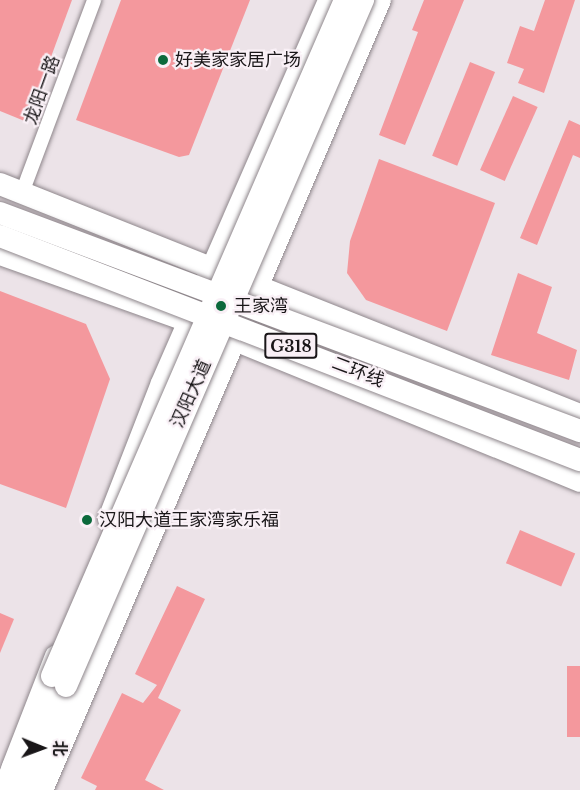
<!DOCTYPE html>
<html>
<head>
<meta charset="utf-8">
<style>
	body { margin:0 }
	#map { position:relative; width:580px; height:790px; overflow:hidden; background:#ece3e8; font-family:"Libre Baskerville","Noto Sans SC",serif }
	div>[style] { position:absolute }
	.building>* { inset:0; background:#f4989d; transform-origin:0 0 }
	.roads { filter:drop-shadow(0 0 2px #8e868b) drop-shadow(0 0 2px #8e868b) }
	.minor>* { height:14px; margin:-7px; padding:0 7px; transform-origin:7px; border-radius:7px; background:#fff }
	.primary>* { height:22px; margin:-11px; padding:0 11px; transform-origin:11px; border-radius:11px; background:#fff }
	.bridges { filter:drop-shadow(0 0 2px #8e868b) drop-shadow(0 0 2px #8e868b) }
	.primary-bridge>* { height:22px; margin:-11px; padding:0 11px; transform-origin:11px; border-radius:11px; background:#fff }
	.trunk-bridge>* { height:22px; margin:-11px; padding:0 11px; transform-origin:11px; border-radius:11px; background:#fff }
	.dots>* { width:16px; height:16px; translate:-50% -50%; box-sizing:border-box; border:3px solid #f9f0f6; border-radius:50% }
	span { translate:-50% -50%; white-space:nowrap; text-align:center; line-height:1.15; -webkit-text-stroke:4.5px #f9f0f6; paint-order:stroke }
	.shield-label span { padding:2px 4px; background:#f9f0f6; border:2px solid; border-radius:4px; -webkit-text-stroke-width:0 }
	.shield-label { font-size:16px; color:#191618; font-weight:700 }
	.poi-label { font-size:18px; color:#191618 }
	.left { translate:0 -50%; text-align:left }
	.street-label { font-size:18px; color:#191618 }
	.north { position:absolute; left:12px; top:718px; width:60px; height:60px; -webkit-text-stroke:4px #f9f0f6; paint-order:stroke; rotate:91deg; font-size:16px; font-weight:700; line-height:24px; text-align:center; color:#191618 }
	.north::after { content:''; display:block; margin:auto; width:21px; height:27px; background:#191618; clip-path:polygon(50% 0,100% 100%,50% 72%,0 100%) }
</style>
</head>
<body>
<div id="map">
	<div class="building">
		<div style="clip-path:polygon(0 0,72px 0,27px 122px,0 111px)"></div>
		<div style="clip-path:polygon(121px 0,250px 0,189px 155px,179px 157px,76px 120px)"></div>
		<div style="clip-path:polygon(424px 0,464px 0,405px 145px,379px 135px,418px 32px,412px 30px)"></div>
		<div style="clip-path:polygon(545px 0,575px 0,544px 93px,518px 83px,524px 69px,507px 63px,520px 26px,534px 31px)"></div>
		<div style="left:470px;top:62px;width:27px;height:101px;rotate:22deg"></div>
		<div style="left:513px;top:96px;width:27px;height:81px;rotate:24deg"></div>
		<div style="clip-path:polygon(569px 120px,580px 125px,580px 158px,573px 155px,537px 245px,520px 238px)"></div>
		<div style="clip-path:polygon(379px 159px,495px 203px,447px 331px,366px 300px,347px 273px,350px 241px)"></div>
		<div style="clip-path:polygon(518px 273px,552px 287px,537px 333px,577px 350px,569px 380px,491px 355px)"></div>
		<div style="clip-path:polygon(0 291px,86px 324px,110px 379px,66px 508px,0 484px)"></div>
		<div style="left:520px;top:530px;width:60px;height:36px;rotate:23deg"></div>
		<div style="clip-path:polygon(177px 586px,205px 599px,158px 698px,181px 710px,145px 780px,164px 790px,95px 790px,97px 786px,81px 778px,122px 693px,143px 703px,157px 685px,135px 674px)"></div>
		<div style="clip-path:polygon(0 613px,14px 619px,0 653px)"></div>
		<div style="left:567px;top:666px;width:13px;height:71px"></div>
	</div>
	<div class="roads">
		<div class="minor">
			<div style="left:22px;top:193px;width:206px;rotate:-69.5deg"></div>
		</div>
		<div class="primary">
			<div style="left:0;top:184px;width:624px;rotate:21.72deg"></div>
			<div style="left:0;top:254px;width:203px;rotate:19.6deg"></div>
			<div style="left:191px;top:322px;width:420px;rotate:22.2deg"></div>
			<div style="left:109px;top:519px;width:146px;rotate:-68.7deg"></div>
			<div style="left:162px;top:383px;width:418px;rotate:-66.4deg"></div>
			<div style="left:12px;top:769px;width:121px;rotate:-68.7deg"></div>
			<div style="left:3px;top:790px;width:37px;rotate:-66deg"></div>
			<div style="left:22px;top:790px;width:113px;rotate:-67.1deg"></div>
			<div style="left:42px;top:790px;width:859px;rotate:-66.84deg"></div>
		</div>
	</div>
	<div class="bridges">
		<div class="primary-bridge">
			<div style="left:52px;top:676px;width:737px;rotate:-66.57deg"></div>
			<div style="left:66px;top:686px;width:748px;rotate:-66.59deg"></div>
		</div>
		<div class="trunk-bridge">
			<div style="left:0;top:213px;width:620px;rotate:20.6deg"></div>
			<div style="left:0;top:236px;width:622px;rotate:21.12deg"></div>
		</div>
	</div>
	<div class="dots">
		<div style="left:163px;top:60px;background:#0c693c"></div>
		<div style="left:221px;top:306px;background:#0c693c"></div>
		<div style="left:87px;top:520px;background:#0c693c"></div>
	</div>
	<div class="shield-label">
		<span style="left:291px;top:346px">G318</span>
	</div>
	<div class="poi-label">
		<span class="left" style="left:175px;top:60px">好美家家居广场</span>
		<span class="left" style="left:234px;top:306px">王家湾</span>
		<span class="left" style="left:99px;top:520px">汉阳大道王家湾家乐福</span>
	</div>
	<div class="street-label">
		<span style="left:42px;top:90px;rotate:-70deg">龙阳一路</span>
		<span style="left:358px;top:372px;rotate:21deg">二环线</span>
		<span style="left:191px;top:394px;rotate:-66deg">汉阳大道</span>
	</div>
	<div class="north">北</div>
</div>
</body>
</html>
